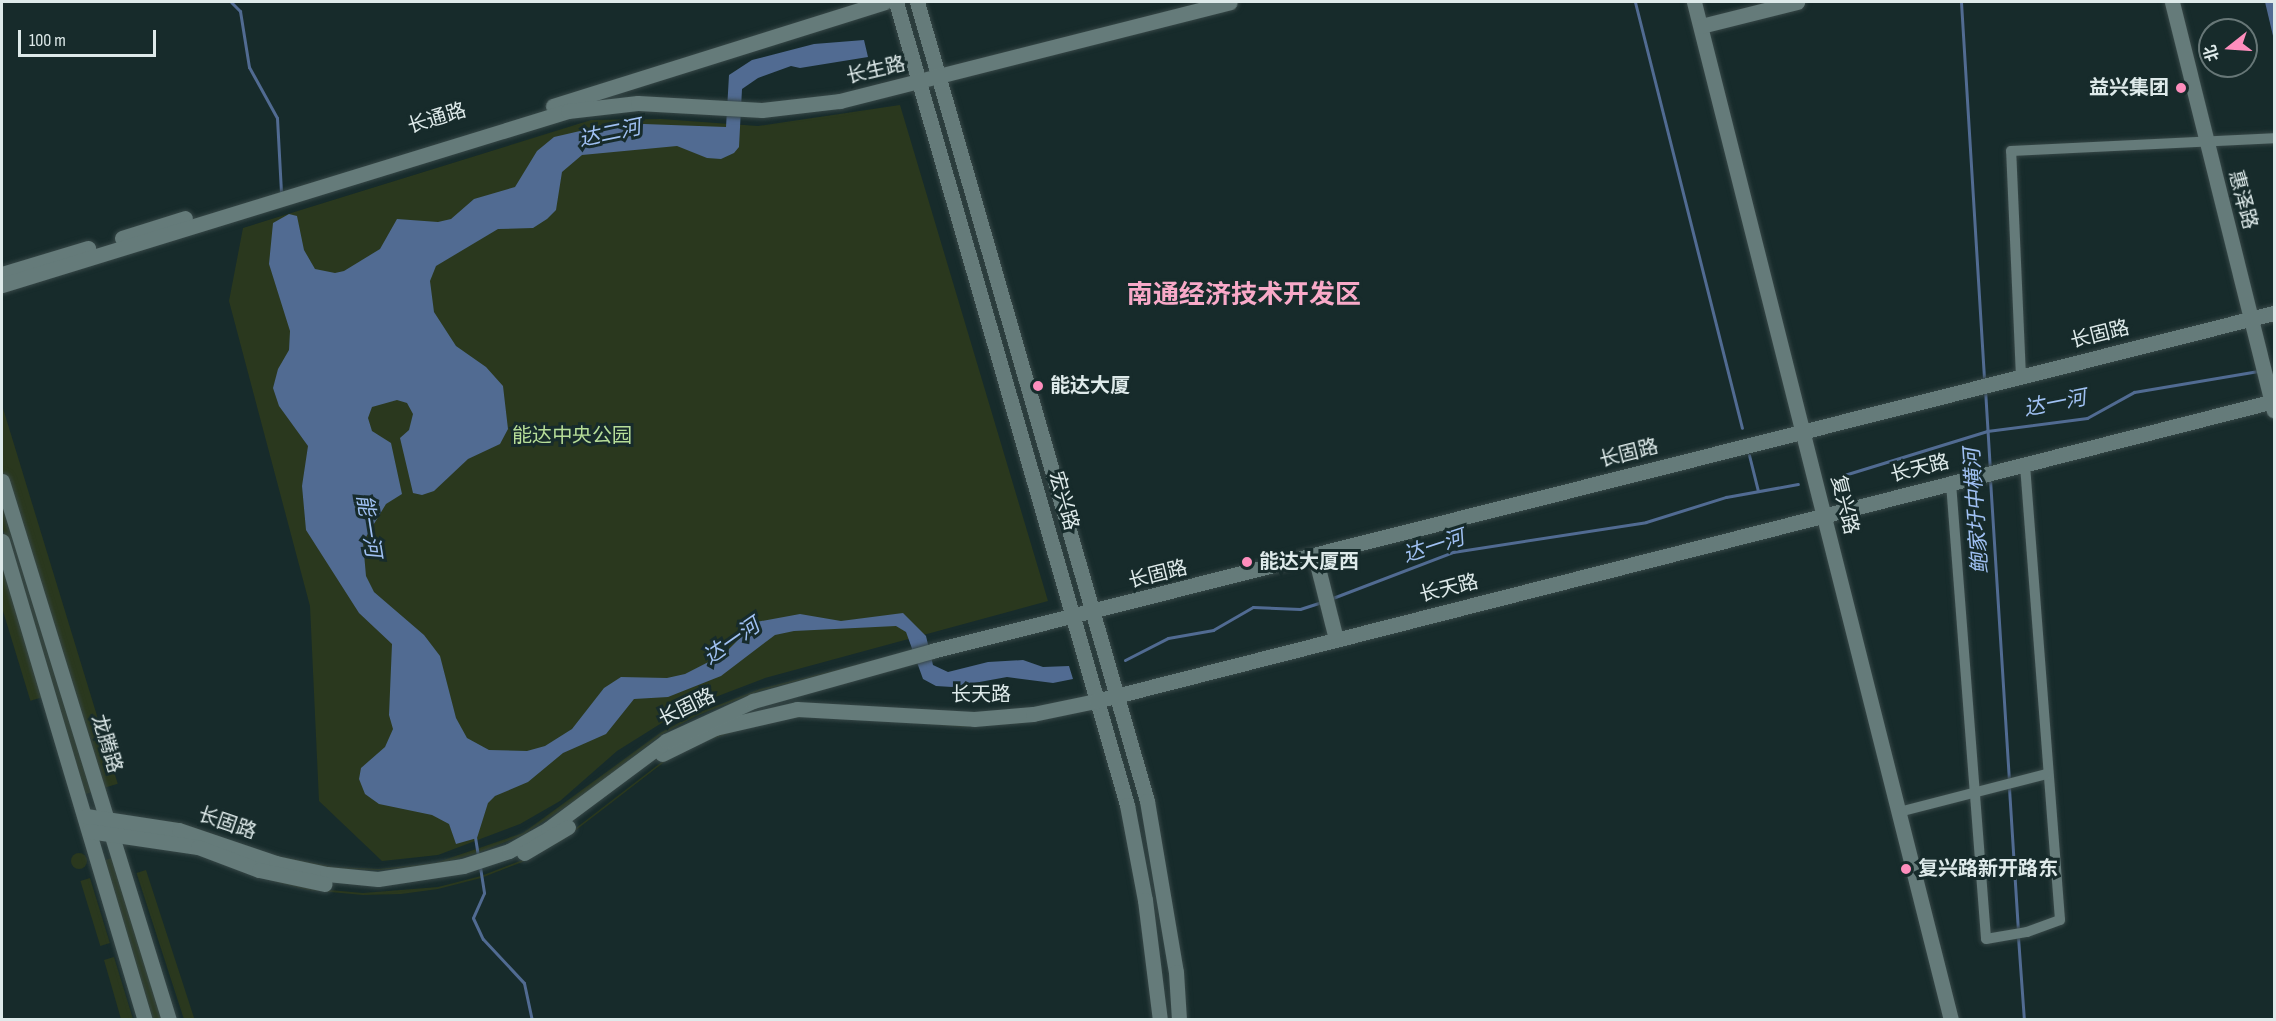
<!DOCTYPE html>
<html>
<head>
<meta charset="utf-8">
<style>
	body { margin:0 }
	#map { position:relative; width:2276px; height:1021px; overflow:hidden; background:#172b2b; font-family:"Sofia Sans Condensed","Noto Sans SC",sans-serif }
	div>[style] { position:absolute }
	.green>* { inset:0; background:#2a381e; transform-origin:0 0 }
	.round { border-radius:50% }
	.water>* { inset:0; background:#516b92 }
	.stream>* { height:3px; margin:-1.5px; padding:0 1.5px; transform-origin:1.5px; border-radius:1.5px; background:#516b92 }
	.roads { filter:drop-shadow(0 0 2px #374747) drop-shadow(0 0 2px #374747) }
	.street>* { height:10px; margin:-5px; padding:0 5px; transform-origin:5px; border-radius:5px; background:#657b7a }
	.secondary>* { height:15px; margin:-7.5px; padding:0 7.5px; transform-origin:7.5px; border-radius:7.5px; background:#657b7a }
	.dots>* { width:16px; height:16px; translate:-50% -50%; box-sizing:border-box; border:3px solid #172b2b; border-radius:50% }
	span { translate:-50% -50%; white-space:nowrap; text-align:center; line-height:1.15; -webkit-text-stroke:6px #172b2b; paint-order:stroke }
	.street-label { font-size:20px; color:#deeaea }
	.poi-label { font-size:20px; color:#deeaea; font-weight:700 }
	.right { translate:-100% -50%; text-align:right }
	.left { translate:0 -50%; text-align:left }
	.park-label { font-size:20px; color:#b6dd98 }
	.water-label { font-size:21px; color:#a0c1f3; font-style:italic }
	.district-label { font-size:26px; color:#f8a9c8; font-weight:700 }
	.frame { position:absolute; inset:0; border:3px solid #deeaea; pointer-events:none }
	.north { position:absolute; left:2198px; top:18px; width:60px; height:60px; box-sizing:border-box; background:#172b2b; border:2px solid #677777; border-radius:50%; rotate:253deg; font-size:16px; font-weight:700; line-height:24px; text-align:center; color:#deeaea }
	.north::after { content:''; display:block; margin:auto; width:21px; height:27px; background:#fe8ebd; clip-path:polygon(50% 0,100% 100%,50% 72%,0 100%) }
	.scale { position:absolute; left:18px; top:30px; width:138px; height:27px; box-sizing:border-box; border:3px solid #deeaea; border-top:0; padding-left:8px; font-size:18px; line-height:21px; white-space:nowrap; color:#deeaea; -webkit-text-stroke:4px #172b2b; paint-order:stroke }
</style>
</head>
<body>
<div id="map">
	<div class="green">
		<div style="clip-path:polygon(900px 105px,1048px 601px,765px 678px,684px 709px,617px 751px,560px 801px,520px 824px,438px 855px,382px 861px,319px 801px,310px 606px,229px 301px,243px 228px,591px 120px,661px 119px,758px 126px)"></div>
		<div style="left:2px;top:405px;width:396px;height:31px;rotate:73deg"></div>
		<div style="left:2px;top:448px;width:360px;height:10px;rotate:73deg"></div>
		<div style="clip-path:polygon(2px 493px,92px 792px,82px 795px,2px 526px)"></div>
		<div style="left:2px;top:560px;width:143px;height:14px;rotate:73deg"></div>
		<div style="clip-path:polygon(898px 654px,760px 691px,696px 716px,661px 735px,585px 794px,523px 835px,480px 852px,436px 865px,379px 870px,334px 869px,307px 864px,135px 817px,181px 823px,274px 855px,334px 867px,379px 869px,435px 863px,523px 833px,660px 733px,695px 714px,760px 689px)"></div>
		<div style="clip-path:polygon(1073px 711px,1024px 723px,962px 727px,846px 717px,803px 717px,761px 723px,697px 744px,663px 763px,563px 840px,525px 861px,481px 878px,438px 889px,401px 894px,363px 895px,308px 890px,276px 882px,183px 849px,148px 844px,183px 847px,308px 888px,363px 893px,438px 887px,481px 876px,525px 859px,563px 838px,663px 761px,697px 742px,761px 721px,803px 715px,846px 715px,963px 725px,1024px 721px)"></div>
		<div class="round" style="left:71px;top:853px;width:16px;height:16px"></div>
		<div style="left:112px;top:858px;width:169px;height:8px;rotate:73deg"></div>
		<div style="left:146px;top:870px;width:156px;height:10px;rotate:72deg"></div>
		<div style="left:90px;top:878px;width:68px;height:10px;rotate:73deg"></div>
		<div style="clip-path:polygon(114px 957px,133px 1019px,121px 1019px,104px 960px)"></div>
	</div>
	<div class="water">
		<div style="clip-path:polygon(2265px 2px,2274px 2px,2274px 40px)"></div>
		<div style="clip-path:polygon(864px 40px,868px 57px,800px 68px,791px 66px,758px 78px,742px 89px,739px 147px,734px 153px,721px 159px,707px 158px,677px 146px,582px 155px,562px 172px,556px 210px,547px 219px,533px 228px,498px 229px,436px 266px,430px 281px,434px 312px,456px 346px,486px 367px,503px 386px,508px 429px,500px 444px,468px 459px,434px 491px,422px 495px,413px 493px,400px 438px,409px 430px,413px 414px,407px 403px,397px 400px,372px 407px,368px 418px,372px 431px,391px 443px,402px 494px,386px 504px,363px 542px,366px 576px,374px 592px,424px 635px,440px 656px,456px 718px,467px 738px,489px 750px,527px 751px,545px 746px,572px 729px,604px 688px,621px 677px,667px 678px,685px 674px,724px 654px,756px 622px,800px 614px,841px 621px,903px 613px,926px 636px,933px 665px,948px 672px,988px 662px,1023px 660px,1043px 667px,1069px 666px,1073px 679px,1053px 683px,1007px 677px,952px 687px,936px 686px,923px 679px,906px 632px,896px 626px,794px 631px,775px 635px,721px 676px,668px 697px,634px 699px,606px 734px,563px 753px,528px 782px,495px 796px,488px 803px,477px 838px,456px 844px,449px 824px,432px 815px,379px 804px,365px 794px,359px 779px,361px 768px,385px 747px,393px 729px,389px 715px,392px 644px,359px 613px,306px 530px,302px 486px,308px 446px,279px 406px,273px 388px,278px 369px,289px 350px,290px 331px,269px 264px,273px 223px,289px 214px,297px 216px,304px 250px,315px 269px,335px 273px,344px 271px,380px 249px,397px 219px,438px 222px,451px 219px,474px 199px,515px 187px,537px 151px,554px 137px,593px 128px,644px 124px,726px 127px,729px 75px,752px 60px,814px 44px)"></div>
	</div>
	<div class="stream">
		<div style="left:231px;top:2px;width:13px;rotate:45deg"></div>
		<div style="left:240px;top:11px;width:57px;rotate:80.9deg"></div>
		<div style="left:249px;top:67px;width:58px;rotate:61.2deg"></div>
		<div style="left:277px;top:118px;width:75px;rotate:86.9deg"></div>
		<div style="left:1635px;top:2px;width:439px;rotate:75.9deg"></div>
		<div style="left:1961px;top:2px;width:379px;rotate:86.5deg"></div>
		<div style="left:1985px;top:389px;width:81px;rotate:86.5deg"></div>
		<div style="left:1749px;top:455px;width:37px;rotate:76deg"></div>
		<div style="left:1841px;top:476px;width:153px;rotate:-17.1deg"></div>
		<div style="left:1987px;top:431px;width:101px;rotate:-7.4deg"></div>
		<div style="left:2087px;top:418px;width:54px;rotate:-29deg"></div>
		<div style="left:2134px;top:392px;width:126px;rotate:-9.6deg"></div>
		<div style="left:1990px;top:479px;width:303px;rotate:86.4deg"></div>
		<div style="left:1330px;top:599px;width:132px;rotate:-20.9deg"></div>
		<div style="left:1453px;top:552px;width:195px;rotate:-8.8deg"></div>
		<div style="left:1646px;top:522px;width:84px;rotate:-17.4deg"></div>
		<div style="left:1726px;top:497px;width:73px;rotate:-10.2deg"></div>
		<div style="left:1125px;top:660px;width:48px;rotate:-27.1deg"></div>
		<div style="left:1168px;top:638px;width:46px;rotate:-10.1deg"></div>
		<div style="left:1213px;top:630px;width:46px;rotate:-29.9deg"></div>
		<div style="left:1253px;top:607px;width:47px;rotate:2.4deg"></div>
		<div style="left:1300px;top:609px;width:22px;rotate:-18deg"></div>
		<div style="left:2009px;top:788px;width:143px;rotate:86.4deg"></div>
		<div style="left:475px;top:837px;width:20px;rotate:81deg"></div>
		<div style="left:480px;top:867px;width:26px;rotate:81deg"></div>
		<div style="left:484px;top:893px;width:27px;rotate:114deg"></div>
		<div style="left:473px;top:918px;width:23px;rotate:65deg"></div>
		<div style="left:483px;top:939px;width:60px;rotate:47deg"></div>
		<div style="left:524px;top:983px;width:38px;rotate:78deg"></div>
		<div style="left:2018px;top:937px;width:83px;rotate:85.9deg"></div>
	</div>
	<div class="roads">
		<div class="street">
			<div style="left:2021px;top:377px;width:226px;rotate:-92.5deg"></div>
			<div style="left:2011px;top:151px;width:263px;rotate:-2.8deg"></div>
			<div style="left:1951px;top:483px;width:457px;rotate:85.6deg"></div>
			<div style="left:1986px;top:939px;width:42px;rotate:-9.7deg"></div>
			<div style="left:2027px;top:932px;width:35px;rotate:-20deg"></div>
			<div style="left:2060px;top:920px;width:457px;rotate:-94.4deg"></div>
			<div style="left:1899px;top:812px;width:153px;rotate:-14.4deg"></div>
		</div>
		<div class="secondary">
			<div style="left:896px;top:2px;width:836px;rotate:73.95deg"></div>
			<div style="left:1127px;top:805px;width:97px;rotate:79.3deg"></div>
			<div style="left:1145px;top:900px;width:121px;rotate:82.9deg"></div>
			<div style="left:917px;top:2px;width:831px;rotate:73.94deg"></div>
			<div style="left:1147px;top:801px;width:173px;rotate:80.4deg"></div>
			<div style="left:1176px;top:972px;width:48px;rotate:86.4deg"></div>
			<div style="left:1694px;top:2px;width:1050px;rotate:75.83deg"></div>
			<div style="left:2172px;top:2px;width:421px;rotate:76deg"></div>
			<div style="left:1701px;top:26px;width:99px;rotate:-14deg"></div>
			<div style="left:553px;top:106px;width:347px;rotate:-17.4deg"></div>
			<div style="left:122px;top:238px;width:66px;rotate:-17.6deg"></div>
			<div style="left:2px;top:274px;width:90px;rotate:-16.8deg"></div>
			<div style="left:2px;top:285px;width:592px;rotate:-17.09deg"></div>
			<div style="left:568px;top:111px;width:70px;rotate:-6.5deg"></div>
			<div style="left:638px;top:103px;width:124px;rotate:3.2deg"></div>
			<div style="left:762px;top:110px;width:79px;rotate:-6.6deg"></div>
			<div style="left:840px;top:101px;width:402px;rotate:-14.2deg"></div>
			<div style="left:2px;top:481px;width:564px;rotate:72.79deg"></div>
			<div style="left:2px;top:541px;width:500px;rotate:73.4deg"></div>
			<div style="left:1315px;top:556px;width:86px;rotate:75.8deg"></div>
			<div style="left:662px;top:754px;width:59px;rotate:-26.1deg"></div>
			<div style="left:715px;top:728px;width:84px;rotate:-13deg"></div>
			<div style="left:797px;top:709px;width:177px;rotate:3.2deg"></div>
			<div style="left:974px;top:719px;width:59px;rotate:-4.8deg"></div>
			<div style="left:1033px;top:714px;width:64px;rotate:-11.7deg"></div>
			<div style="left:1096px;top:701px;width:1216px;rotate:-14.29deg"></div>
			<div style="left:86px;top:816px;width:94px;rotate:8.6deg"></div>
			<div style="left:179px;top:830px;width:102px;rotate:18.8deg"></div>
			<div style="left:276px;top:863px;width:52px;rotate:12.2deg"></div>
			<div style="left:327px;top:874px;width:51px;rotate:5.6deg"></div>
			<div style="left:378px;top:879px;width:86px;rotate:-8.7deg"></div>
			<div style="left:463px;top:866px;width:48px;rotate:-18.1deg"></div>
			<div style="left:509px;top:851px;width:45px;rotate:-29.4deg"></div>
			<div style="left:548px;top:829px;width:147px;rotate:-36.7deg"></div>
			<div style="left:666px;top:741px;width:96px;rotate:-24.7deg"></div>
			<div style="left:753px;top:701px;width:186px;rotate:-15.6deg"></div>
			<div style="left:932px;top:651px;width:1384px;rotate:-14.14deg"></div>
			<div style="left:89px;top:831px;width:110px;rotate:8.4deg"></div>
			<div style="left:198px;top:847px;width:65px;rotate:20.7deg"></div>
			<div style="left:259px;top:870px;width:67px;rotate:12deg"></div>
			<div style="left:524px;top:853px;width:51px;rotate:-30.6deg"></div>
		</div>
	</div>
	<div class="dots">
		<div style="left:2181px;top:88px;background:#fe8ebd"></div>
		<div style="left:1038px;top:386px;background:#fe8ebd"></div>
		<div style="left:1247px;top:562px;background:#fe8ebd"></div>
		<div style="left:1906px;top:869px;background:#fe8ebd"></div>
	</div>
	<div class="street-label">
		<span style="left:876px;top:71px;rotate:-13deg">长生路</span>
		<span style="left:437px;top:119px;rotate:-17deg">长通路</span>
		<span style="left:2242px;top:200px;rotate:75deg">惠泽路</span>
		<span style="left:2100px;top:335px;rotate:-14deg">长固路</span>
		<span style="left:1629px;top:454px;rotate:-14deg">长固路</span>
		<span style="left:1920px;top:469px;rotate:-14deg">长天路</span>
		<span style="left:1063px;top:501px;rotate:74deg">宏兴路</span>
		<span style="left:1844px;top:505px;rotate:76deg">复兴路</span>
		<span style="left:1158px;top:575px;rotate:-14deg">长固路</span>
		<span style="left:1449px;top:589px;rotate:-14deg">长天路</span>
		<span style="left:981px;top:695px">长天路</span>
		<span style="left:687px;top:708px;rotate:-26deg">长固路</span>
		<span style="left:106px;top:744px;rotate:73deg">龙腾路</span>
		<span style="left:227px;top:824px;rotate:19deg">长固路</span>
	</div>
	<div class="poi-label">
		<span class="right" style="left:2169px;top:88px">益兴集团</span>
		<span class="left" style="left:1050px;top:386px">能达大厦</span>
		<span class="left" style="left:1259px;top:562px">能达大厦西</span>
		<span class="left" style="left:1918px;top:869px">复兴路新开路东</span>
	</div>
	<div class="park-label">
		<span style="left:572px;top:436px">能达中央公园</span>
	</div>
	<div class="water-label">
		<span style="left:610px;top:134px;rotate:-12deg">达二河</span>
		<span style="left:2055px;top:404px;rotate:-11deg">达一河</span>
		<span style="left:1977px;top:511px;rotate:-94deg">鲍家圩中横河</span>
		<span style="left:368px;top:526px;rotate:81deg">能一河</span>
		<span style="left:1434px;top:547px;rotate:-18deg">达一河</span>
		<span style="left:732px;top:642px;rotate:-35deg">达一河</span>
	</div>
	<div class="district-label">
		<span style="left:1244px;top:296px">南通经济技术开发区</span>
	</div>
	<div class="frame"></div>
	<div class="north">北</div>
	<div class="scale">100 m</div>
</div>
</body>
</html>
